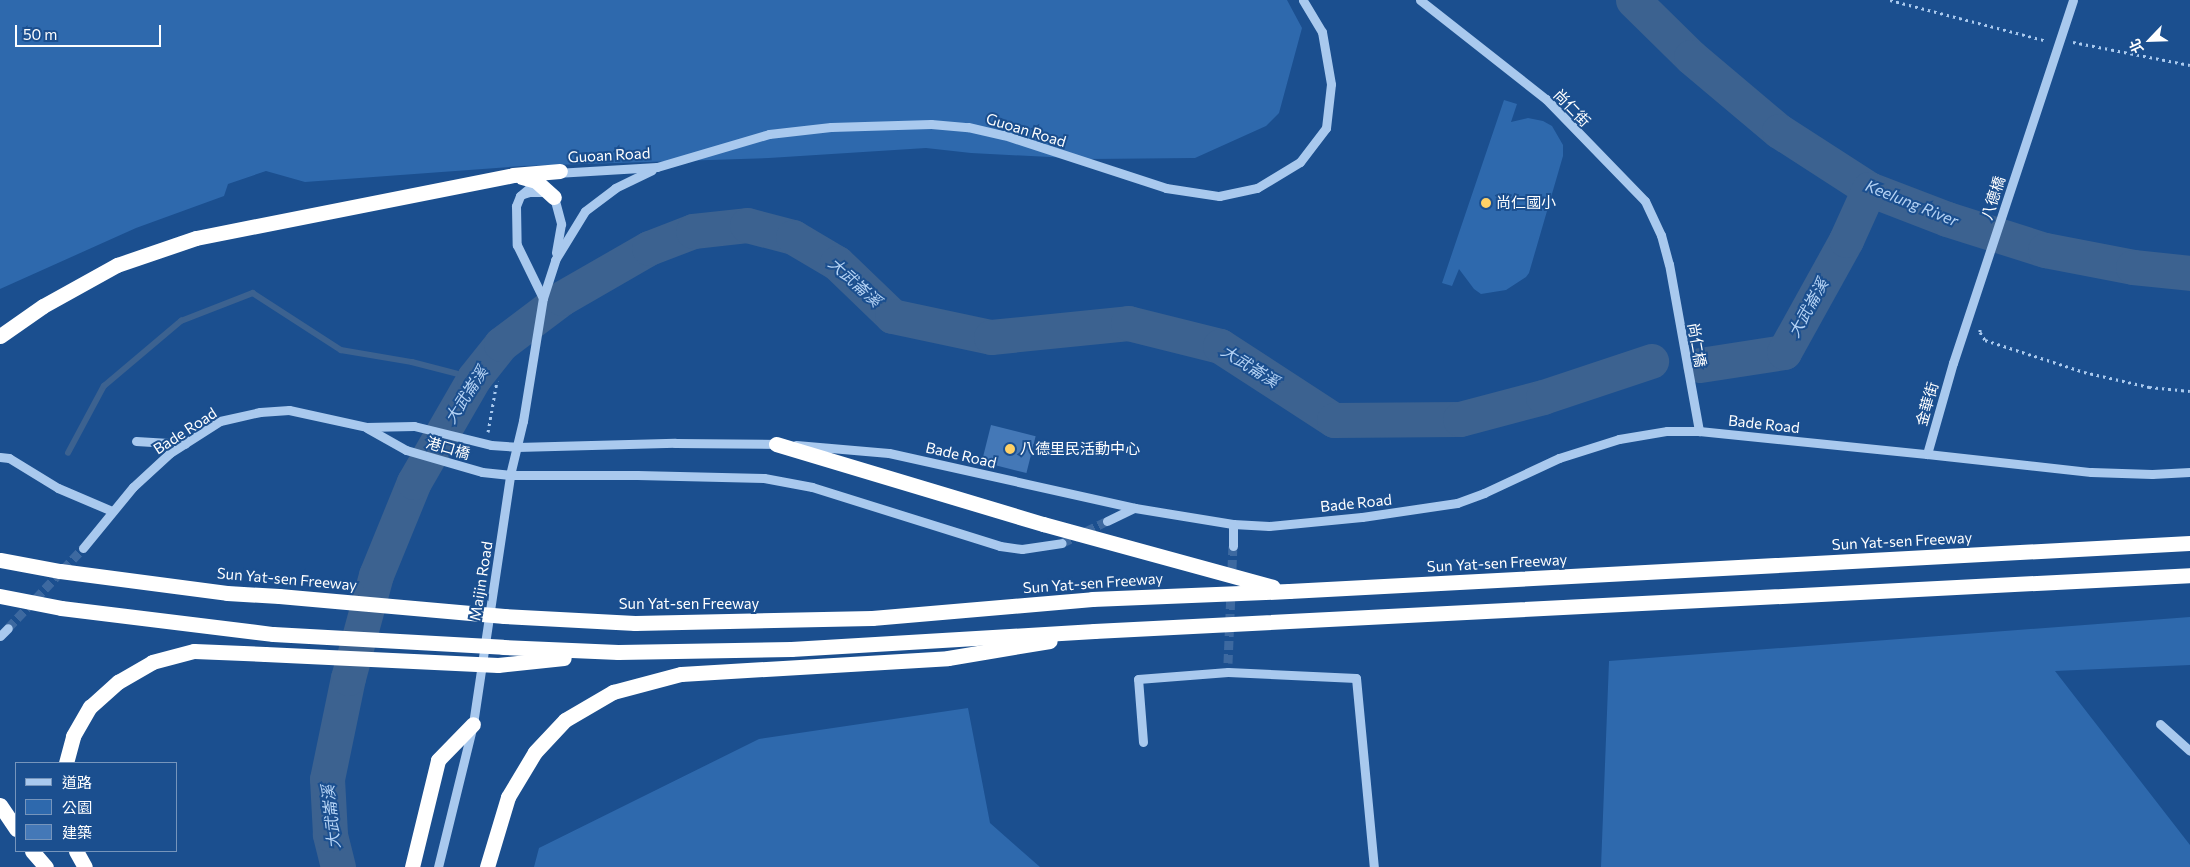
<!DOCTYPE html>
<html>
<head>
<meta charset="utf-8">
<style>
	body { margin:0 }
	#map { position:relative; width:2190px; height:867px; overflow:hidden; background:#1b4f8f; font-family:Commissioner,"Noto Sans TC",sans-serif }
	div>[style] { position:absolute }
	.green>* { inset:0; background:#2e69ad }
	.stream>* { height:5.5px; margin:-2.75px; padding:0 2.75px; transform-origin:2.75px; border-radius:2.75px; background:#3c6290 }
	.river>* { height:35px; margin:-17.5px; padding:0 17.5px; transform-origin:17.5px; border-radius:17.5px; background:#3c6290 }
	.building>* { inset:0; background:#4478b7; transform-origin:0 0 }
	.minor-tunnel>* { height:9px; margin-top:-4.5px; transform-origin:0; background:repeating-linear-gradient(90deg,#3d69a0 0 9px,transparent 0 13.5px) }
	.path>* { height:3px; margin-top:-1.5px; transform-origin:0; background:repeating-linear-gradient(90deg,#a9c9ee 0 2.5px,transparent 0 6.5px) }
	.minor>* { height:9px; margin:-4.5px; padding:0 4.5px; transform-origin:4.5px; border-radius:4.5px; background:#a9c9ee }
	.highway>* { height:15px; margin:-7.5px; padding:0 7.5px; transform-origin:7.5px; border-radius:7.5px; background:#fff }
	.highway-bridge>* { height:15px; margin:-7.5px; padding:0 7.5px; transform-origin:7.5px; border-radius:7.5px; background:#fff }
	.dots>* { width:14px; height:14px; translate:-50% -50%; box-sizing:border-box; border:2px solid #1b4f8f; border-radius:50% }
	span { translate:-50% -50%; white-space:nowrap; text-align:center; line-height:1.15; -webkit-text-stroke:4px #1b4f8f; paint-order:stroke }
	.street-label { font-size:15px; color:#fff }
	.poi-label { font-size:15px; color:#fff }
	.left { translate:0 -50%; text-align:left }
	.water-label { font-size:16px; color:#b5d3f5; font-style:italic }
	.legend { position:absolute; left:15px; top:762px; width:162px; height:90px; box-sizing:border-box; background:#1b4f8f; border:1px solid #7695bc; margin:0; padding:6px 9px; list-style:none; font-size:15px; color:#fff }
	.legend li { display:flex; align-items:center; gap:10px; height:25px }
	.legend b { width:25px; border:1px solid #7695bc }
	.north { position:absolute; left:2125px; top:15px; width:50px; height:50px; -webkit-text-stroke:4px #1b4f8f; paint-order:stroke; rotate:246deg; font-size:14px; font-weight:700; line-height:20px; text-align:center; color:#fff }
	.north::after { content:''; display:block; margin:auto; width:18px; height:22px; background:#fff; clip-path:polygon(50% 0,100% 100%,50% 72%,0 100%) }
	.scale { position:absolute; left:15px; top:25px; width:146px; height:22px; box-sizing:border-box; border:2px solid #fff; border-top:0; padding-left:6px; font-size:15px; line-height:18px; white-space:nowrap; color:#fff; -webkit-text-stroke:4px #1b4f8f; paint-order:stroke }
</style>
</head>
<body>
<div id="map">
	<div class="green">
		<div style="clip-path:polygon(0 0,1287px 0,1302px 28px,1279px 113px,1266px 126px,1195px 158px,1089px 159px,971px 153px,926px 148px,769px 158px,522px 166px,305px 182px,266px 171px,228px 184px,224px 196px,136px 228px,0 289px)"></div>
		<div style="clip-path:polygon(1504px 100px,1517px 104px,1511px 122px,1528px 118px,1543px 121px,1552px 126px,1563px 145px,1563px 156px,1529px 273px,1526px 277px,1506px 290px,1481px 294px,1474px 289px,1459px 269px,1452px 286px,1442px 283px)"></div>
		<div style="clip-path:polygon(2190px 617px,2190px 665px,2055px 671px,2190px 845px,2190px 867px,1601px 867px,1609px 661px)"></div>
		<div style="clip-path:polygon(968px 708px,990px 823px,1040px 867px,534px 867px,539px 848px,759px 739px)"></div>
	</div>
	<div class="stream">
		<div style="left:68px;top:453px;width:76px;rotate:-61.8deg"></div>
		<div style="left:104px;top:386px;width:101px;rotate:-40.2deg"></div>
		<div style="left:181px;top:321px;width:77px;rotate:-21.3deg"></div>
		<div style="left:253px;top:293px;width:105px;rotate:32.9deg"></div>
		<div style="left:341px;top:350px;width:72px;rotate:9.6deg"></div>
		<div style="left:412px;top:362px;width:64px;rotate:14.5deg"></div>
	</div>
	<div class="river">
		<div style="left:1633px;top:0;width:81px;rotate:44.5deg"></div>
		<div style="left:1691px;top:57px;width:115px;rotate:40.1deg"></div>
		<div style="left:1779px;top:131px;width:107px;rotate:32.8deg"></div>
		<div style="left:1869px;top:189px;width:84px;rotate:21deg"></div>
		<div style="left:1947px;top:219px;width:103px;rotate:17.6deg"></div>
		<div style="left:2045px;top:250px;width:90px;rotate:10.9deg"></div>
		<div style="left:2133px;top:267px;width:57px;rotate:6deg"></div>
		<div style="left:1700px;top:365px;width:85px;rotate:-8.8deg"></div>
		<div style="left:1784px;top:352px;width:128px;rotate:-61deg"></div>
		<div style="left:1846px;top:240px;width:56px;rotate:-65.7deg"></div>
		<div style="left:338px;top:867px;width:34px;rotate:-104deg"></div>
		<div style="left:330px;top:834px;width:55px;rotate:-93.1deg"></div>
		<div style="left:327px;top:779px;width:103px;rotate:-78.3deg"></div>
		<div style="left:348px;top:678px;width:107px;rotate:-74.8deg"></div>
		<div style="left:376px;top:575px;width:100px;rotate:-67.8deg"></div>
		<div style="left:414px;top:482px;width:120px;rotate:-60deg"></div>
		<div style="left:474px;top:378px;width:43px;rotate:-51.5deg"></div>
		<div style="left:501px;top:344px;width:76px;rotate:-37deg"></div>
		<div style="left:562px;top:298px;width:100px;rotate:-29.9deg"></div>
		<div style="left:649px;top:248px;width:47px;rotate:-21.1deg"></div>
		<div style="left:693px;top:231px;width:54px;rotate:-6.3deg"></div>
		<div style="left:747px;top:225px;width:48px;rotate:14.6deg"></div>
		<div style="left:793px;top:237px;width:51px;rotate:30.6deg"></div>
		<div style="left:837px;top:263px;width:76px;rotate:43.9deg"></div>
		<div style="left:892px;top:316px;width:101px;rotate:12deg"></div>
		<div style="left:991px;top:337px;width:138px;rotate:-5.8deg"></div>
		<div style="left:1128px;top:323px;width:95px;rotate:14deg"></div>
		<div style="left:1220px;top:346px;width:136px;rotate:33deg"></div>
		<div style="left:1334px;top:420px;width:126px;rotate:-0.5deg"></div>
		<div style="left:1460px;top:419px;width:86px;rotate:-14.8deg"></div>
		<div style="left:1543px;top:397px;width:114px;rotate:-18.4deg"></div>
	</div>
	<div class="building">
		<div style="left:991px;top:425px;width:46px;height:38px;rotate:14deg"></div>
	</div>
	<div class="minor-tunnel">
		<div style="left:1062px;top:543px;width:50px;rotate:-26.1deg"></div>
		<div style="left:8px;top:628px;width:110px;rotate:-46.8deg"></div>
		<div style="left:1228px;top:663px;width:117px;rotate:-87.6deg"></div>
	</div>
	<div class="path">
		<div style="left:1890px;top:0;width:162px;rotate:14.6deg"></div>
		<div style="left:2073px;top:42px;width:119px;rotate:11.1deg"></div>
		<div style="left:1980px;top:329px;width:3px;rotate:90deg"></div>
		<div style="left:1980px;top:332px;width:9px;rotate:58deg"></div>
		<div style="left:1985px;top:340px;width:104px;rotate:17.9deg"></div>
		<div style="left:2084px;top:372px;width:67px;rotate:13deg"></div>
		<div style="left:2149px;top:387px;width:41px;rotate:5.6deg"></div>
		<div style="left:488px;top:432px;width:52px;rotate:-80deg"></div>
	</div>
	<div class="minor">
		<div style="left:1420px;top:0;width:160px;rotate:38.2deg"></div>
		<div style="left:1546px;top:99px;width:142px;rotate:45.9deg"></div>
		<div style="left:1645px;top:201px;width:38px;rotate:65deg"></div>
		<div style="left:1661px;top:235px;width:30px;rotate:75deg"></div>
		<div style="left:1669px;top:264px;width:170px;rotate:79.8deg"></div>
		<div style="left:556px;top:173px;width:101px;rotate:-3.4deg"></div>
		<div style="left:657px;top:167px;width:117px;rotate:-16.4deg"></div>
		<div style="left:769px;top:134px;width:62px;rotate:-6.4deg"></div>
		<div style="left:831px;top:127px;width:100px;rotate:-1.7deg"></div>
		<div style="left:931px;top:124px;width:37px;rotate:5deg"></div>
		<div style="left:968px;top:127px;width:37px;rotate:13deg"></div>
		<div style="left:1004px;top:135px;width:170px;rotate:18.1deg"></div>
		<div style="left:1166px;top:188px;width:54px;rotate:8.6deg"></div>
		<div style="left:1219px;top:196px;width:39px;rotate:-12deg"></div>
		<div style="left:1257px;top:188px;width:50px;rotate:-31.2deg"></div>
		<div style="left:1300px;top:162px;width:43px;rotate:-52.6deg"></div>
		<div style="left:1326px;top:128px;width:44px;rotate:-83.5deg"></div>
		<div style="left:1331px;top:84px;width:53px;rotate:-99.8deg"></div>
		<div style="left:1322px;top:32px;width:37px;rotate:-121deg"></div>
		<div style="left:539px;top:180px;width:25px;rotate:140deg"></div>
		<div style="left:520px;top:196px;width:11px;rotate:112deg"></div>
		<div style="left:516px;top:206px;width:39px;rotate:89deg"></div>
		<div style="left:517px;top:245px;width:59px;rotate:63.9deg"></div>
		<div style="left:523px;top:194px;width:6px;rotate:-18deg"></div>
		<div style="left:529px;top:192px;width:16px"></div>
		<div style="left:545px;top:192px;width:10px;rotate:29deg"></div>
		<div style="left:554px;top:197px;width:28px;rotate:75deg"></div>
		<div style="left:561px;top:224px;width:29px;rotate:100deg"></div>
		<div style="left:367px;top:428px;width:45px;rotate:29.4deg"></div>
		<div style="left:406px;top:450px;width:79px;rotate:16.1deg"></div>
		<div style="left:482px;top:472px;width:28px;rotate:6deg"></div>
		<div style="left:510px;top:475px;width:127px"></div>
		<div style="left:637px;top:475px;width:127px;rotate:1.4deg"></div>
		<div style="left:764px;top:478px;width:49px;rotate:10.6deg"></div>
		<div style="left:812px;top:487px;width:197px;rotate:17.4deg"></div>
		<div style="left:1000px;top:546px;width:22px;rotate:8deg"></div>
		<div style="left:1022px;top:549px;width:40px;rotate:-8.5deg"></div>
		<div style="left:136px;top:441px;width:49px;rotate:3.5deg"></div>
		<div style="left:796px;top:445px;width:93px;rotate:4.9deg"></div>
		<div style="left:889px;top:453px;width:252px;rotate:12.6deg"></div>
		<div style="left:1135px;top:508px;width:99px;rotate:9.3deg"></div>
		<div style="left:1233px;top:524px;width:36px;rotate:3deg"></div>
		<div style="left:1269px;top:526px;width:93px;rotate:-5.5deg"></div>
		<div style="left:1362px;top:517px;width:96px;rotate:-8.4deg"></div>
		<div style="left:1457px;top:503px;width:29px;rotate:-20deg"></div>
		<div style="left:1484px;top:493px;width:83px;rotate:-25deg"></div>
		<div style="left:1559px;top:458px;width:63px;rotate:-17.6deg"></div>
		<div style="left:1619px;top:439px;width:49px;rotate:-9.5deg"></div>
		<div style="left:1667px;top:431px;width:32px"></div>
		<div style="left:1699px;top:431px;width:229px;rotate:5.8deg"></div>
		<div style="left:1927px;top:454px;width:165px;rotate:6.3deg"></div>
		<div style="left:2091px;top:472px;width:61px;rotate:1.9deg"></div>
		<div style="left:2152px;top:474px;width:38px;rotate:-3deg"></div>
		<div style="left:1927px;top:454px;width:95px;rotate:-74.1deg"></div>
		<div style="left:1953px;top:363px;width:382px;rotate:-71.7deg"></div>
		<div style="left:0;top:457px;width:9px;rotate:6deg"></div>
		<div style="left:9px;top:458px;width:57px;rotate:31.5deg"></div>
		<div style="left:58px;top:488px;width:59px;rotate:23.1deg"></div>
		<div style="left:1107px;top:521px;width:30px;rotate:-26deg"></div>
		<div style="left:1233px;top:546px;width:22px;rotate:-90deg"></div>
		<div style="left:83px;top:548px;width:79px;rotate:-50.7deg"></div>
		<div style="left:133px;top:487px;width:50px;rotate:-42.6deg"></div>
		<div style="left:170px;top:453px;width:59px;rotate:-32.6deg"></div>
		<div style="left:220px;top:421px;width:41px;rotate:-12.7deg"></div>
		<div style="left:260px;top:412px;width:29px;rotate:-4deg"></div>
		<div style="left:289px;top:410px;width:79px;rotate:12.4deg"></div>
		<div style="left:366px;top:427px;width:48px;rotate:-1.2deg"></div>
		<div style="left:414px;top:426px;width:79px;rotate:13.9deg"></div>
		<div style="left:491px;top:445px;width:26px;rotate:4deg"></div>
		<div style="left:517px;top:447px;width:158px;rotate:-1.5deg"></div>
		<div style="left:675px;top:443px;width:106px;rotate:0.5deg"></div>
		<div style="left:0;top:636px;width:11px;rotate:-45deg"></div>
		<div style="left:2160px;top:724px;width:40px;rotate:42deg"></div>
		<div style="left:1143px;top:742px;width:63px;rotate:-94.5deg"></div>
		<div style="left:1138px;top:679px;width:90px;rotate:-4.4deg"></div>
		<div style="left:1228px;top:672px;width:128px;rotate:2.7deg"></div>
		<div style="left:1356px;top:678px;width:190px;rotate:84.6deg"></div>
		<div style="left:438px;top:867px;width:147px;rotate:-76.2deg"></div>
		<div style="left:473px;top:724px;width:252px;rotate:-81.5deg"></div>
		<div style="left:510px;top:475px;width:56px;rotate:-76.5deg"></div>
		<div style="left:523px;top:421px;width:125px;rotate:-80.8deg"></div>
		<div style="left:543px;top:298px;width:40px;rotate:-72deg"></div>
		<div style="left:555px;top:260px;width:57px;rotate:-58.5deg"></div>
		<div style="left:585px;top:211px;width:38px;rotate:-37deg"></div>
		<div style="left:615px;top:188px;width:41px;rotate:-25.9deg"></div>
	</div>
	<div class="highway">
		<div style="left:522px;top:177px;width:15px;rotate:16deg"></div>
		<div style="left:536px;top:181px;width:24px;rotate:42deg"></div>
		<div style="left:0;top:336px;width:52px;rotate:-34.9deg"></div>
		<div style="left:43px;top:306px;width:85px;rotate:-29deg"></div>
		<div style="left:117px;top:265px;width:83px;rotate:-18.9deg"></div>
		<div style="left:196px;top:238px;width:323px;rotate:-11.2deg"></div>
		<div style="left:513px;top:175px;width:47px;rotate:-4.9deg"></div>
		<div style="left:776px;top:444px;width:279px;rotate:16.7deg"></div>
		<div style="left:1043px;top:524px;width:238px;rotate:15.3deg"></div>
		<div style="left:0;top:560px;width:61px;rotate:10.4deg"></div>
		<div style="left:60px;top:571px;width:168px;rotate:7.5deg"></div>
		<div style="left:227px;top:593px;width:52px;rotate:3.3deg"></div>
		<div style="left:0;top:596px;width:62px;rotate:11.1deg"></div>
		<div style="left:61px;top:608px;width:214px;rotate:7deg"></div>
		<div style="left:504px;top:616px;width:131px;rotate:3.1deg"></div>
		<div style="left:635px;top:623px;width:237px;rotate:-1.2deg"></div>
		<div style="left:872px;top:618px;width:221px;rotate:-4.9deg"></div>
		<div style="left:1092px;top:599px;width:197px;rotate:-2.3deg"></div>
		<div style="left:1289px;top:591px;width:902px;rotate:-3.05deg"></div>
		<div style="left:503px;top:647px;width:115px;rotate:2.5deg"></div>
		<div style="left:618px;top:652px;width:173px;rotate:-1deg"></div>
		<div style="left:791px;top:649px;width:304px;rotate:-3.4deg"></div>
		<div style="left:1094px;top:631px;width:1097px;rotate:-2.92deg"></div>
		<div style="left:498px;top:665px;width:66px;rotate:-6.1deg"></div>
		<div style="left:66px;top:763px;width:28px;rotate:-75deg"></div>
		<div style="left:73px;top:736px;width:34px;rotate:-60deg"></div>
		<div style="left:90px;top:707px;width:38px;rotate:-42deg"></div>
		<div style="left:118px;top:682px;width:39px;rotate:-30deg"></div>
		<div style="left:152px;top:662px;width:43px;rotate:-14.7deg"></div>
		<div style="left:194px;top:651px;width:71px;rotate:2.4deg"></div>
		<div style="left:0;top:805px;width:29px;rotate:56deg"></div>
		<div style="left:32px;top:851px;width:21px;rotate:49deg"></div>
		<div style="left:76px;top:851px;width:18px;rotate:61deg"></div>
		<div style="left:412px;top:867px;width:110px;rotate:-76.3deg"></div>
		<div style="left:438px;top:760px;width:50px;rotate:-45.8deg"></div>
		<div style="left:487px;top:867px;width:73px;rotate:-73.3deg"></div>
		<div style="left:508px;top:797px;width:52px;rotate:-59deg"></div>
		<div style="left:535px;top:752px;width:44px;rotate:-46.8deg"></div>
		<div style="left:565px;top:720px;width:56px;rotate:-30.3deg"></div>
		<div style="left:613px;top:692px;width:70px;rotate:-14.8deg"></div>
		<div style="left:681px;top:674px;width:267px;rotate:-3.4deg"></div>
		<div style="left:948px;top:658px;width:103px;rotate:-9.5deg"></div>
	</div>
	<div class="highway-bridge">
		<div style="left:279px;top:596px;width:226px;rotate:5.1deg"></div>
		<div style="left:273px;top:634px;width:230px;rotate:3.2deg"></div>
		<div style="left:265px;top:654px;width:233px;rotate:2.7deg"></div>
	</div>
	<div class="dots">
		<div style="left:1486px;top:203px;background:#ffd166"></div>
		<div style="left:1010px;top:449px;background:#ffd166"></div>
	</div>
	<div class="street-label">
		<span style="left:1572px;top:108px;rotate:46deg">尚仁街</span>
		<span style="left:1026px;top:130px;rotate:17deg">Guoan Road</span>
		<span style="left:609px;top:155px;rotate:-3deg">Guoan Road</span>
		<span style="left:1993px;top:198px;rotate:-72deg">八德橋</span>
		<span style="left:1697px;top:345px;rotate:80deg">尚仁橋</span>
		<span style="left:1927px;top:404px;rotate:-74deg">金華街</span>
		<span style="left:1764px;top:424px;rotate:6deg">Bade Road</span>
		<span style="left:185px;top:431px;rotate:-33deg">Bade Road</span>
		<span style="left:448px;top:448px;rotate:16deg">港口橋</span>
		<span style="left:961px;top:455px;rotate:13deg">Bade Road</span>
		<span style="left:1356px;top:503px;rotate:-6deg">Bade Road</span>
		<span style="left:1902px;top:541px;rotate:-3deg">Sun Yat-sen Freeway</span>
		<span style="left:1497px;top:563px;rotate:-3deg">Sun Yat-sen Freeway</span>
		<span style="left:287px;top:579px;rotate:5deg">Sun Yat-sen Freeway</span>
		<span style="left:481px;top:581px;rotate:-81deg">Maijin Road</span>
		<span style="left:1093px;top:583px;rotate:-4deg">Sun Yat-sen Freeway</span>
		<span style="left:689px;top:604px">Sun Yat-sen Freeway</span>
	</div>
	<div class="poi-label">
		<span class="left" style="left:1496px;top:203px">尚仁國小</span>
		<span class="left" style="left:1020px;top:449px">八德里民活動中心</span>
	</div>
	<div class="water-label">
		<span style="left:1912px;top:203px;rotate:22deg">Keelung River</span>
		<span style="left:855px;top:282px;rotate:42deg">大武崙溪</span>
		<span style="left:1808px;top:308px;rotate:-61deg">大武崙溪</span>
		<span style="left:1250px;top:366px;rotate:32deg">大武崙溪</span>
		<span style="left:466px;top:395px;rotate:-57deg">大武崙溪</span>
		<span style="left:331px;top:817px;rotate:-96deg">大武崙溪</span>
	</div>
	<ul class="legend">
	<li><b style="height:6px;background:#a9c9ee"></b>道路</li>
	<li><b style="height:14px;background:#2e69ad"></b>公園</li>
	<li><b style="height:14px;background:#4478b7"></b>建築</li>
	</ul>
	<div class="north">北</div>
	<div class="scale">50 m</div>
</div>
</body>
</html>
